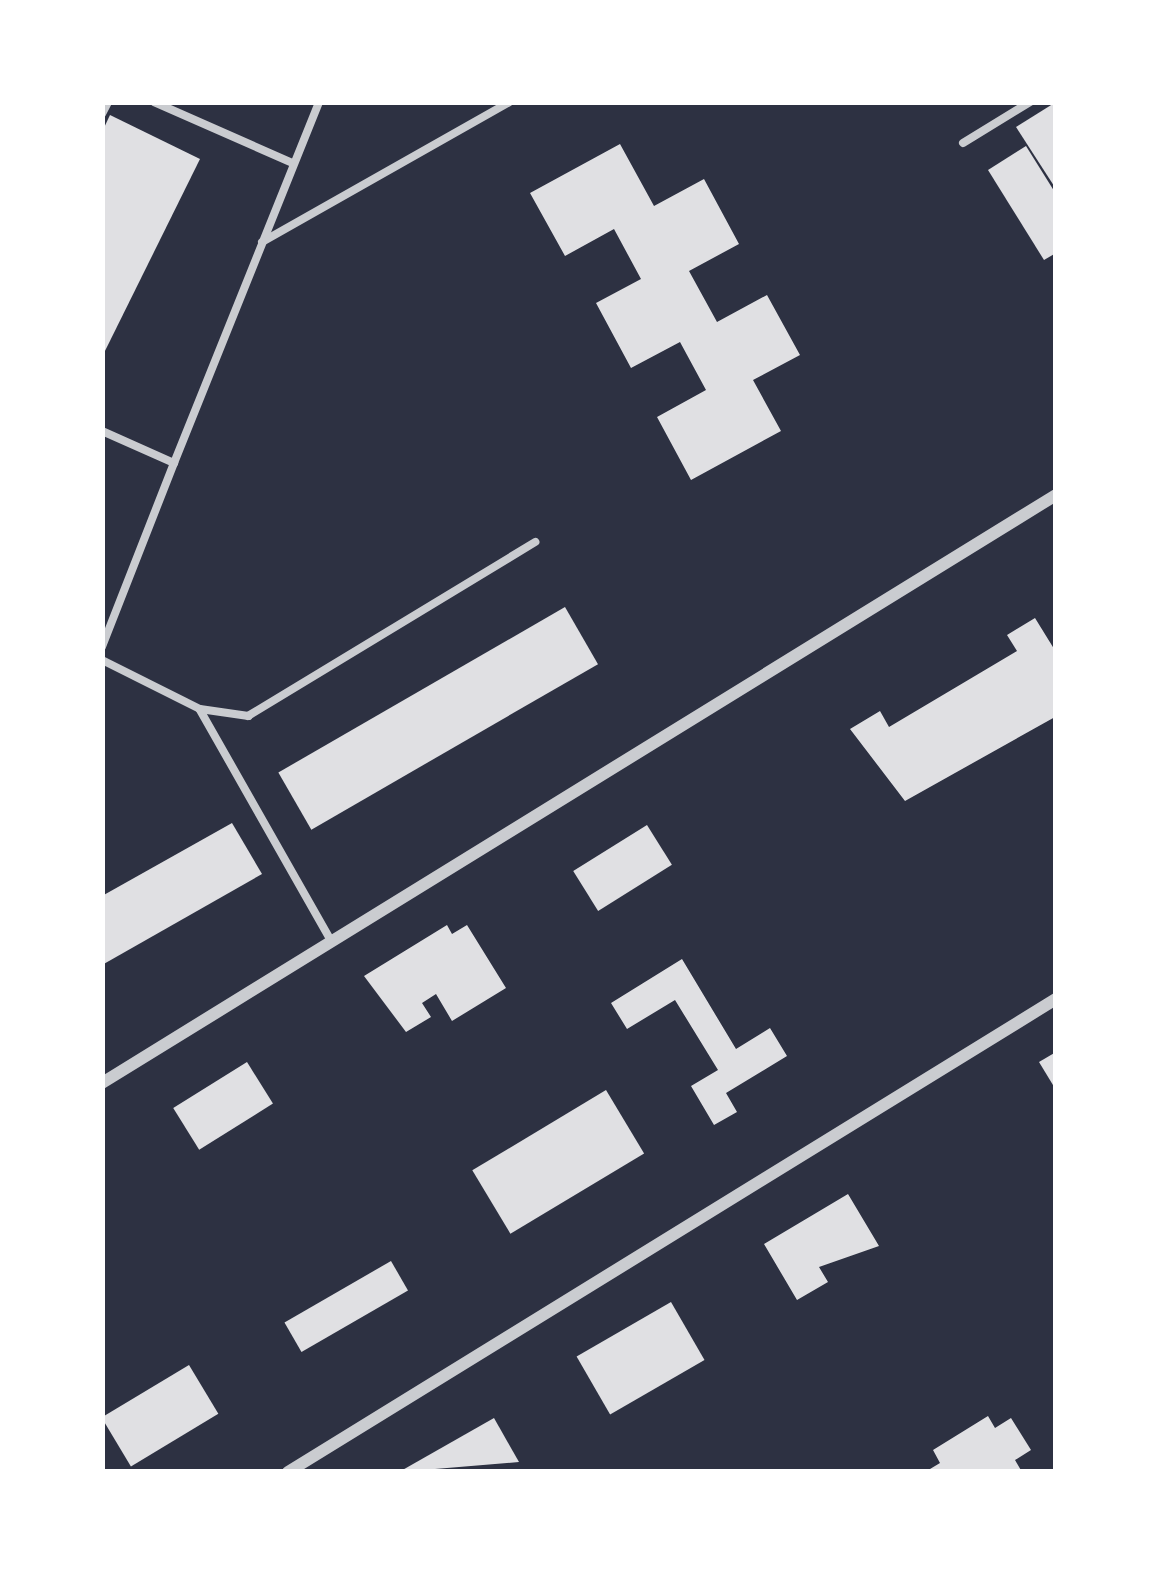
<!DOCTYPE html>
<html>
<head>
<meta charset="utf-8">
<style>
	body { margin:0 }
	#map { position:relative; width:1158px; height:1574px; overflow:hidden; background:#2d3142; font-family:"Libre Baskerville",serif }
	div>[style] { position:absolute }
	.building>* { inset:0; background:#e0e0e3; transform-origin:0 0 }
	.service>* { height:8px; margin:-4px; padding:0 4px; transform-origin:4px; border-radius:4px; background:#caccd0 }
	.minor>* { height:12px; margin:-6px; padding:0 6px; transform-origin:6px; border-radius:6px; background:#caccd0 }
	span { translate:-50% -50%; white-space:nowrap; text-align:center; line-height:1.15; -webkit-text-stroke:12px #fff; paint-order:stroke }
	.frame { position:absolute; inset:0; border:105px solid #fff; pointer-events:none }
</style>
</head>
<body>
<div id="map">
	<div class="building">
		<div style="clip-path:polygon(1056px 102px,1056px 189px,1016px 127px)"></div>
		<div style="clip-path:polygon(110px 115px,200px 159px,102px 357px,102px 132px)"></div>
		<div style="clip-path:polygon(620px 144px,654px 206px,704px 179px,739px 244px,689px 271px,717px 322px,767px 295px,800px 355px,753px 380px,781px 431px,691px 480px,657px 417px,706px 390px,680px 342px,631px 368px,596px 303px,641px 279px,614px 229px,565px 256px,530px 193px)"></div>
		<div style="clip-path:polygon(1026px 146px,1056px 194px,1056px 253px,1044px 260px,988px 170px)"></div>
		<div style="left:565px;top:607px;width:66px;height:331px;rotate:60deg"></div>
		<div style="clip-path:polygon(1035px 618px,1056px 652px,1055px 717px,905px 801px,850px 729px,880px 711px,889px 727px,1017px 651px,1007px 635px)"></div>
		<div style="clip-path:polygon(232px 823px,262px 874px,102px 965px,102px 896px)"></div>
		<div style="left:647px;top:825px;width:47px;height:87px;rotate:58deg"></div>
		<div style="clip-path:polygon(447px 925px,452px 934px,467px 925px,506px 988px,452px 1021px,436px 994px,422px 1003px,431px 1017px,406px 1032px,364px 976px)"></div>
		<div style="clip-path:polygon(682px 959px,736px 1049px,770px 1028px,787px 1056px,726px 1093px,737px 1112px,714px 1125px,691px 1086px,718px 1070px,675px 1000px,627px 1029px,611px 1003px)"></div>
		<div style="clip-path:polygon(1056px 1052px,1056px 1090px,1039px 1062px)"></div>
		<div style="left:247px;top:1062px;width:49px;height:87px;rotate:58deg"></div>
		<div style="left:606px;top:1090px;width:74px;height:156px;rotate:59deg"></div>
		<div style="clip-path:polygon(848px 1194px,879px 1246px,819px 1267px,828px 1282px,797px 1300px,764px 1244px)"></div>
		<div style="left:391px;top:1261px;width:34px;height:123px;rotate:60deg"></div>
		<div style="left:671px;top:1302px;width:67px;height:109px;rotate:60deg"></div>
		<div style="left:189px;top:1365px;width:57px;height:102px;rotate:59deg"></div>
		<div style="clip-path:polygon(988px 1416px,995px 1428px,1011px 1418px,1031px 1450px,1015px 1460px,1022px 1472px,925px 1472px,940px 1463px,933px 1450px)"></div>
		<div style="clip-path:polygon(494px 1418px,519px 1462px,399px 1472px)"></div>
	</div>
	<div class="service">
		<div style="left:154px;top:102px;width:151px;rotate:23.8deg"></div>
		<div style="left:102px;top:114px;width:13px;rotate:-63deg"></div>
		<div style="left:963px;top:143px;width:79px;rotate:-31.5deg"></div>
		<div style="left:262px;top:242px;width:284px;rotate:-29.5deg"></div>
		<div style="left:102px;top:431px;width:79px;rotate:24deg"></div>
		<div style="left:174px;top:463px;width:198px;rotate:111.4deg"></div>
		<div style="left:174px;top:463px;width:389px;rotate:-68.1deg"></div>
		<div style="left:102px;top:660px;width:110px;rotate:26.6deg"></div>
		<div style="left:200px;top:709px;width:49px;rotate:8.3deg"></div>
		<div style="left:248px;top:716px;width:336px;rotate:-31.2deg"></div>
		<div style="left:200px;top:710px;width:267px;rotate:60.4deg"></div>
	</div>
	<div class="minor">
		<div style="left:102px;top:1083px;width:1121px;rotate:-31.65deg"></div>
		<div style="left:288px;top:1472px;width:902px;rotate:-31.63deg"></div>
	</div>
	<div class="frame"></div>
</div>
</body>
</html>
